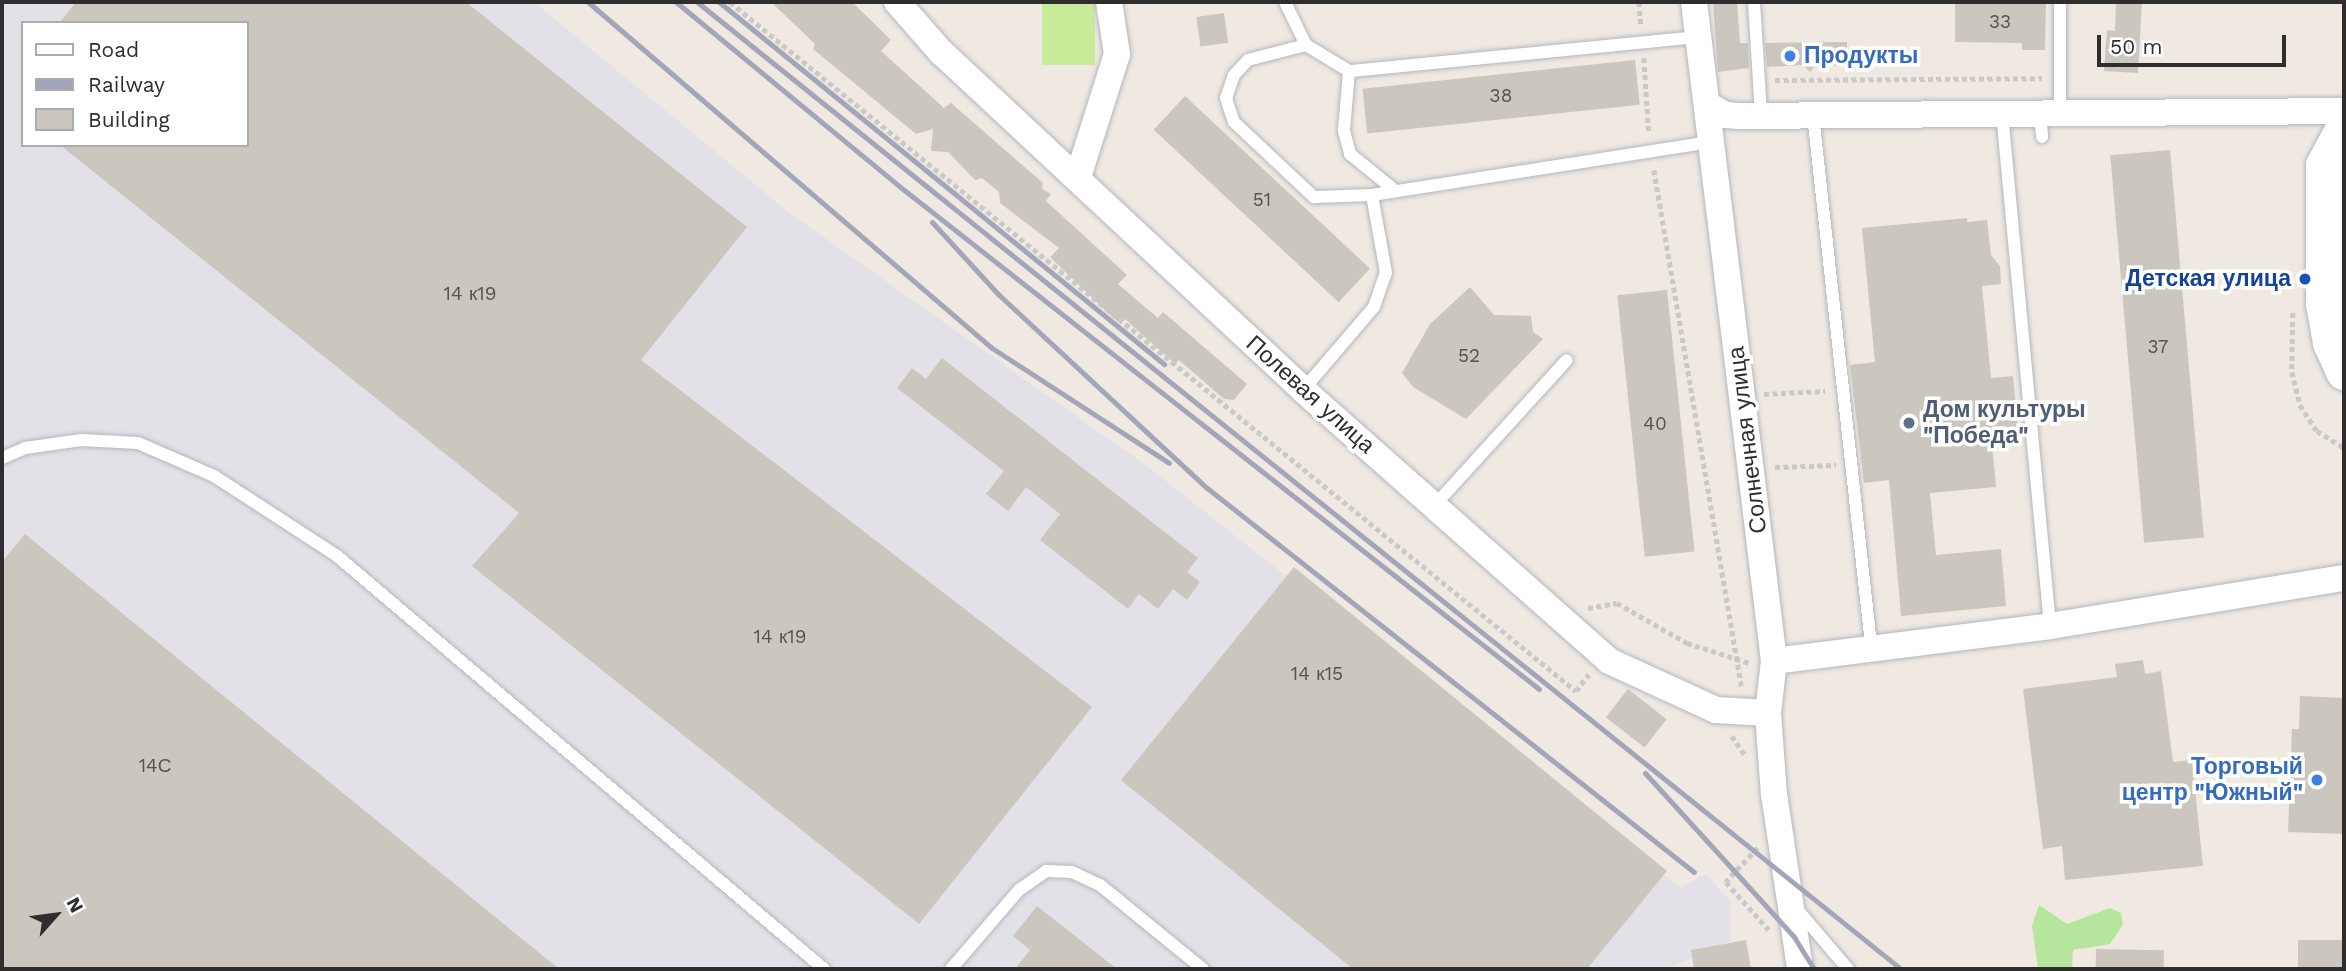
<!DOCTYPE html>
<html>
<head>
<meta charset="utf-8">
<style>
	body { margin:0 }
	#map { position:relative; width:2346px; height:971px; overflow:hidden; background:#efe9e1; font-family:"Work Sans",sans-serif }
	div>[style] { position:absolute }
	.industrial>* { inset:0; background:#e3e1e8 }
	.green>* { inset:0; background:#b6e59e }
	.pitch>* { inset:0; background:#c9ec9a; transform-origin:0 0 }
	.building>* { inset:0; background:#cbc7bf; transform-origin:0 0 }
	.path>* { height:4.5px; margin-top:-2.25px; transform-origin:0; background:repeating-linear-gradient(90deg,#c9c9c9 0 5px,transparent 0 8.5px) }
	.roads { filter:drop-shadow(0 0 2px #b4b7c1) drop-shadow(0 0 2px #b4b7c1) }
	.service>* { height:12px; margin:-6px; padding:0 6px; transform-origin:6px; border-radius:6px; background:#fff }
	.minor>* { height:26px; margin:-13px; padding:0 13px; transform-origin:13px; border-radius:13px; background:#fff }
	.secondary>* { height:37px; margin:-18.5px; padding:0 18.5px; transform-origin:18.5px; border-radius:18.5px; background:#fff }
	.rail>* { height:5px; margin:-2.5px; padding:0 2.5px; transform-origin:2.5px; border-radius:2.5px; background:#a3a6b8 }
	.dots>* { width:19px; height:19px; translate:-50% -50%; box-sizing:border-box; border:4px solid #fff; border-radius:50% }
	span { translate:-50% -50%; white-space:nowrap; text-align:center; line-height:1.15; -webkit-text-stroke:7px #fff; paint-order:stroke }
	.number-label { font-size:19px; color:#555452 }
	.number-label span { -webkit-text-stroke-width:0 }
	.shop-label { font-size:23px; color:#366cbe; font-weight:700 }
	.left { translate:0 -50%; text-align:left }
	.right { translate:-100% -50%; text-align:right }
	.transit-label { font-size:23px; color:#164399; font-weight:700 }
	.street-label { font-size:23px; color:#2e2e2e }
	.service-label { font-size:23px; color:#4e5e75; font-weight:700 }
	.frame { position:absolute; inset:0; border:4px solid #2e2e2e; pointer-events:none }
	.legend { position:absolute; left:21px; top:21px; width:228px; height:126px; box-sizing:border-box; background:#fff; border:2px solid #ababab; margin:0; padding:9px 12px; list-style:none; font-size:21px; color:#2e2e2e }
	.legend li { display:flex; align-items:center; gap:14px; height:35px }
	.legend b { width:35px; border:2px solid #ababab }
	.north { position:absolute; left:21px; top:880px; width:70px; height:70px; -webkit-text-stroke:5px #fff; paint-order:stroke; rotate:62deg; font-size:19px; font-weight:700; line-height:28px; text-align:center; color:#2e2e2e }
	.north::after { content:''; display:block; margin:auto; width:24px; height:32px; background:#2e2e2e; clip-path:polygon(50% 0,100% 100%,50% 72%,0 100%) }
	.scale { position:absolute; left:2097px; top:35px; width:189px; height:32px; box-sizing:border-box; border:4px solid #2e2e2e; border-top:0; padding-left:9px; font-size:21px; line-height:24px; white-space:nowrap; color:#2e2e2e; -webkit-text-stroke:5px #fff; paint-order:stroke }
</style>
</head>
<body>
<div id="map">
	<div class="industrial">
		<div style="clip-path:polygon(evenodd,9px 2px,534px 2px,791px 214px,1147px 466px,1680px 888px,1706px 874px,1730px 901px,1730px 941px,1667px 969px,2px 969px,2px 9px,9px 2px,23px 23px,247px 23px,247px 145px,23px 145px,23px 23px)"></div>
	</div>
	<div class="green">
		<div style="clip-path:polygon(2039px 905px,2067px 924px,2110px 908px,2121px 913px,2123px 925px,2110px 944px,2073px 950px,2072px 969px,2038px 969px,2032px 926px)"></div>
	</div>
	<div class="pitch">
		<div style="left:1042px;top:2px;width:53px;height:63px"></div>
	</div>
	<div class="building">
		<div style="clip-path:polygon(76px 2px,466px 2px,747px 227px,641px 360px,1092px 707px,919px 924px,472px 566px,519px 513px,60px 145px,247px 145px,247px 23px,59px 23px)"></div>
		<div style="clip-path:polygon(771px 2px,852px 2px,891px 40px,881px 51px,944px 108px,951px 103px,1043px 183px,1042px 189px,1051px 194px,1046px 201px,1127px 275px,1118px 284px,1158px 318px,1163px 312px,1247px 384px,1234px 400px,1224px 399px,1179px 360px,1175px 364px,1125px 319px,1121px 324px,1112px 317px,1050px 257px,1059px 248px,1000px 203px,999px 192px,982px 178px,975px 180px,948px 152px,931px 151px,933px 129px,916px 134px,813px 49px,815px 44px)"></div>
		<div style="clip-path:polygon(1713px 2px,1737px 2px,1740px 43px,1748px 43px,1749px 68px,1718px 72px)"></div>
		<div style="clip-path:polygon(1955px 2px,2046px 2px,2045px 50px,2022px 50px,2022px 43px,1955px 42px)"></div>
		<div style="clip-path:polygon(2116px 2px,2142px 2px,2138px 73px,2104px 71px,2107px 30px,2115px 31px)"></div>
		<div style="left:1224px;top:13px;width:30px;height:28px;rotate:82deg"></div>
		<div style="clip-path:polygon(1847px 42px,1847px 66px,1816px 65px,1810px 72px,1803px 65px,1767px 67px,1765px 43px)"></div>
		<div style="left:1635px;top:60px;width:45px;height:274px;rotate:84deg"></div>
		<div style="left:1185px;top:96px;width:253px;height:46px;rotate:43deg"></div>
		<div style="left:2170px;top:150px;width:389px;height:60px;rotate:85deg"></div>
		<div style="clip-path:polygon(1967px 218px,1967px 222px,1987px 220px,1991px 255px,2000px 266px,2001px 284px,1982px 286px,1991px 378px,2013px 376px,2019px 440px,1992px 443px,1996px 487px,1930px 493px,1936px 555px,2001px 549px,2006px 606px,1901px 616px,1889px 480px,1864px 483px,1850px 365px,1875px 362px,1862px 228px)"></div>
		<div style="clip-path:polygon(1470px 287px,1494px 315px,1531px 316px,1533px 332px,1543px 339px,1466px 419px,1413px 387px,1402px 373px,1430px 324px)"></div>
		<div style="left:1667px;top:290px;width:263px;height:50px;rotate:84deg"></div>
		<div style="clip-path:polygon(942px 358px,1198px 558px,1187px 572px,1200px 582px,1187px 600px,1173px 589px,1158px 609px,1139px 594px,1128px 609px,1040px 540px,1060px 514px,1026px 487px,1008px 511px,986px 494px,1004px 471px,897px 388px,912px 368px,926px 379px)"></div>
		<div style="clip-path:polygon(25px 534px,559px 969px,2px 969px,2px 562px)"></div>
		<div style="clip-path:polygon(1294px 567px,1667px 871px,1587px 969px,1353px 969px,1121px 780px)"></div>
		<div style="clip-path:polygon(2143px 660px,2145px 674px,2161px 671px,2173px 762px,2192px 760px,2203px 866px,2065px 880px,2062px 846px,2043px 849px,2023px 689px,2117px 677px,2115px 664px)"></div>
		<div style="left:1628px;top:689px;width:49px;height:36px;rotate:38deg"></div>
		<div style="clip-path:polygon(2300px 696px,2344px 698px,2344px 834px,2288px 832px,2292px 729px,2299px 729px)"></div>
		<div style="clip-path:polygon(1037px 906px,1117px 969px,1015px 969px,1030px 950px,1013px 936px)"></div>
		<div style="clip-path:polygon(1746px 940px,1751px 969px,1694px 969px,1691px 950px)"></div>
		<div style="left:2298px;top:940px;width:46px;height:29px"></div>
		<div style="left:2096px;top:949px;width:68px;height:20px;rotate:1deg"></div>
	</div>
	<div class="path">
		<div style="left:730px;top:2px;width:1091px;rotate:39.16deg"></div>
		<div style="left:1576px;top:691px;width:21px;rotate:-53deg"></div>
		<div style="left:1639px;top:2px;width:23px;rotate:85deg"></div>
		<div style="left:1644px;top:58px;width:76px;rotate:86.2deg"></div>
		<div style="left:1775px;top:80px;width:267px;rotate:-0.4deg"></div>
		<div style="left:1654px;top:170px;width:526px;rotate:80.38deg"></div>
		<div style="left:2293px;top:313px;width:59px;rotate:91deg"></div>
		<div style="left:2292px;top:372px;width:34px;rotate:76deg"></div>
		<div style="left:2300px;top:405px;width:31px;rotate:57deg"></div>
		<div style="left:2317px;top:431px;width:32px;rotate:32deg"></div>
		<div style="left:1764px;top:394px;width:61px;rotate:-2.8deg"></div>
		<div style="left:1775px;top:467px;width:61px;rotate:-1.9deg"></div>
		<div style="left:1588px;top:608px;width:29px;rotate:-10deg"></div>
		<div style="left:1617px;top:603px;width:81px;rotate:29.7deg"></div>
		<div style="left:1687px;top:643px;width:65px;rotate:17.9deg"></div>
		<div style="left:1732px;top:736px;width:23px;rotate:56deg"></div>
		<div style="left:1758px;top:848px;width:47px;rotate:133.3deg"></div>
		<div style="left:1726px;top:882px;width:64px;rotate:48.1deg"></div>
	</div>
	<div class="roads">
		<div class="service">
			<div style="left:1285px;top:2px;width:48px;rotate:64deg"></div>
			<div style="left:1754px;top:2px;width:112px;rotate:86.4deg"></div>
			<div style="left:2060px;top:2px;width:110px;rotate:90deg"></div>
			<div style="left:1698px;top:37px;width:351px;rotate:174.4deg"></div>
			<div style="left:1349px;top:71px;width:50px;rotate:-148.8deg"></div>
			<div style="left:1306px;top:45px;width:60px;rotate:165.5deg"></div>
			<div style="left:1248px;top:60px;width:21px;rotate:133deg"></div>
			<div style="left:1234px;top:75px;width:24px;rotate:109deg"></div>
			<div style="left:1226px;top:98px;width:25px;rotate:72deg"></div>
			<div style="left:1234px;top:122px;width:110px;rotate:43.2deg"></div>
			<div style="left:1314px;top:197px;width:58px;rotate:-2deg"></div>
			<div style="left:1372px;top:195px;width:344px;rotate:-8.9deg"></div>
			<div style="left:1349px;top:71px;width:60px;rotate:94.8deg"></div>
			<div style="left:1344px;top:131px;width:24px;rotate:75deg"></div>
			<div style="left:1350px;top:154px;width:54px;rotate:39deg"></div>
			<div style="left:2002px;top:113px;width:515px;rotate:84.65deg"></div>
			<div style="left:2040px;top:113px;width:24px;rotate:85deg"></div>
			<div style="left:1813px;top:115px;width:533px;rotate:83.75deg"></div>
			<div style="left:1303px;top:390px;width:109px;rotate:-49.5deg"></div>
			<div style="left:1374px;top:307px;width:36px;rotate:-71deg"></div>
			<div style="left:1386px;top:273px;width:79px;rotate:-100.2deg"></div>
			<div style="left:2px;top:458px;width:25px;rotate:-23deg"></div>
			<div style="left:25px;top:448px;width:57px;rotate:-8.1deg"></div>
			<div style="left:81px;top:440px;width:57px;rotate:3deg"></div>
			<div style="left:138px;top:443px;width:83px;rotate:23.5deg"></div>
			<div style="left:214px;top:476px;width:147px;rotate:33deg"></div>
			<div style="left:337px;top:556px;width:639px;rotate:40.3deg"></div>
			<div style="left:1434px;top:506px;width:197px;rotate:-47.7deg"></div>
			<div style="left:1795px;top:907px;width:82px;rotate:49.5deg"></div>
			<div style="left:951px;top:969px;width:104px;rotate:-49.3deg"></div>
			<div style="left:1019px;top:890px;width:33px;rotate:-35deg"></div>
			<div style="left:1046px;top:871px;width:26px;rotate:2deg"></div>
			<div style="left:1072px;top:872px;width:31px;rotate:25deg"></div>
			<div style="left:1100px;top:885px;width:133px;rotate:39.2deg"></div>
		</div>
		<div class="minor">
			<div style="left:897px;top:2px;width:67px;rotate:48.7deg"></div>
			<div style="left:941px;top:52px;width:495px;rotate:43deg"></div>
			<div style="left:1303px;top:390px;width:409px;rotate:41.5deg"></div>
			<div style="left:1609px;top:661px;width:118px;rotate:24.6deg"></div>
			<div style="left:1716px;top:710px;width:52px;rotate:3.3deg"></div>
			<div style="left:1694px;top:2px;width:664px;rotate:83.08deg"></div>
			<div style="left:1774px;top:661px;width:52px;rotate:96.6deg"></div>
			<div style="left:1768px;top:713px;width:81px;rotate:85.8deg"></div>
			<div style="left:1774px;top:794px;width:177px;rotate:81.5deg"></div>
			<div style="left:1708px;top:105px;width:20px;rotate:30deg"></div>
			<div style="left:1725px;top:115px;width:15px;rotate:4deg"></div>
			<div style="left:1740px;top:116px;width:604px;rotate:-0.47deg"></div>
			<div style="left:1078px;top:177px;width:129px;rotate:-72.4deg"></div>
			<div style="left:1117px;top:54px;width:53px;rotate:-98.7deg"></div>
			<div style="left:1774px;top:661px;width:278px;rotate:-7.2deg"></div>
			<div style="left:2050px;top:626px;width:298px;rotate:-9.3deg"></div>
		</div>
		<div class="secondary">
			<div style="left:2344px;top:128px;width:42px;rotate:118.4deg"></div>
			<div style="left:2324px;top:165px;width:138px;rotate:90deg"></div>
			<div style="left:2324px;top:303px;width:40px;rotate:80deg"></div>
			<div style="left:2331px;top:342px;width:32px;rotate:66deg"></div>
		</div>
	</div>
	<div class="rail">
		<div style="left:588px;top:2px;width:532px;rotate:40.58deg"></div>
		<div style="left:992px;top:348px;width:211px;rotate:33deg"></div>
		<div style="left:676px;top:2px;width:289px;rotate:39.5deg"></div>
		<div style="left:899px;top:186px;width:814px;rotate:38.17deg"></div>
		<div style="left:697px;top:2px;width:1544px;rotate:38.77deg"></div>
		<div style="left:719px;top:2px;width:574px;rotate:39.13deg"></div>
		<div style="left:932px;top:222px;width:98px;rotate:47.5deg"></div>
		<div style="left:998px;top:294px;width:285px;rotate:42.9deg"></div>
		<div style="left:1207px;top:488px;width:620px;rotate:38.26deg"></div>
		<div style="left:1645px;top:773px;width:222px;rotate:47.7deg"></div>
		<div style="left:1794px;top:937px;width:38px;rotate:58deg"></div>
	</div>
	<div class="dots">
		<div style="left:1790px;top:56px;background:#3f7fe0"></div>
		<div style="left:2305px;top:279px;background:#1a4fb4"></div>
		<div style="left:1909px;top:423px;background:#5c6f8a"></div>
		<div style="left:2317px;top:780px;background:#3f7fe0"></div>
	</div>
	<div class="number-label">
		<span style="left:2000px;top:22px">33</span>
		<span style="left:1501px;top:96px">38</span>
		<span style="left:1262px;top:200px">51</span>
		<span style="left:470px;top:294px">14 к19</span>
		<span style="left:2158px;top:347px">37</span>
		<span style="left:1469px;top:356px">52</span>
		<span style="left:1655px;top:424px">40</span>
		<span style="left:780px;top:637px">14 к19</span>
		<span style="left:1317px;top:674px">14 к15</span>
		<span style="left:155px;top:766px">14С</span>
	</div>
	<div class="shop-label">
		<span class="left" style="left:1804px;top:56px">Продукты</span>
		<span class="right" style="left:2303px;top:780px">Торговый<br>центр "Южный"</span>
	</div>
	<div class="transit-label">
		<span class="right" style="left:2291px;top:279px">Детская улица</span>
	</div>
	<div class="street-label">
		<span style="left:1310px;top:395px;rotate:42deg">Полевая улица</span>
		<span style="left:1748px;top:440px;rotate:-97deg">Солнечная улица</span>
	</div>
	<div class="service-label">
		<span class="left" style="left:1923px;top:423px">Дом культуры<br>"Победа"</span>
	</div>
	<div class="frame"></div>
	<ul class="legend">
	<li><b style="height:9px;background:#fff"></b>Road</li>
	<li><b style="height:9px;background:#a3a6b8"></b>Railway</li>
	<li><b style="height:19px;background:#cbc7bf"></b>Building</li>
	</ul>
	<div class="north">N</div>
	<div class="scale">50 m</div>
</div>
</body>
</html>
